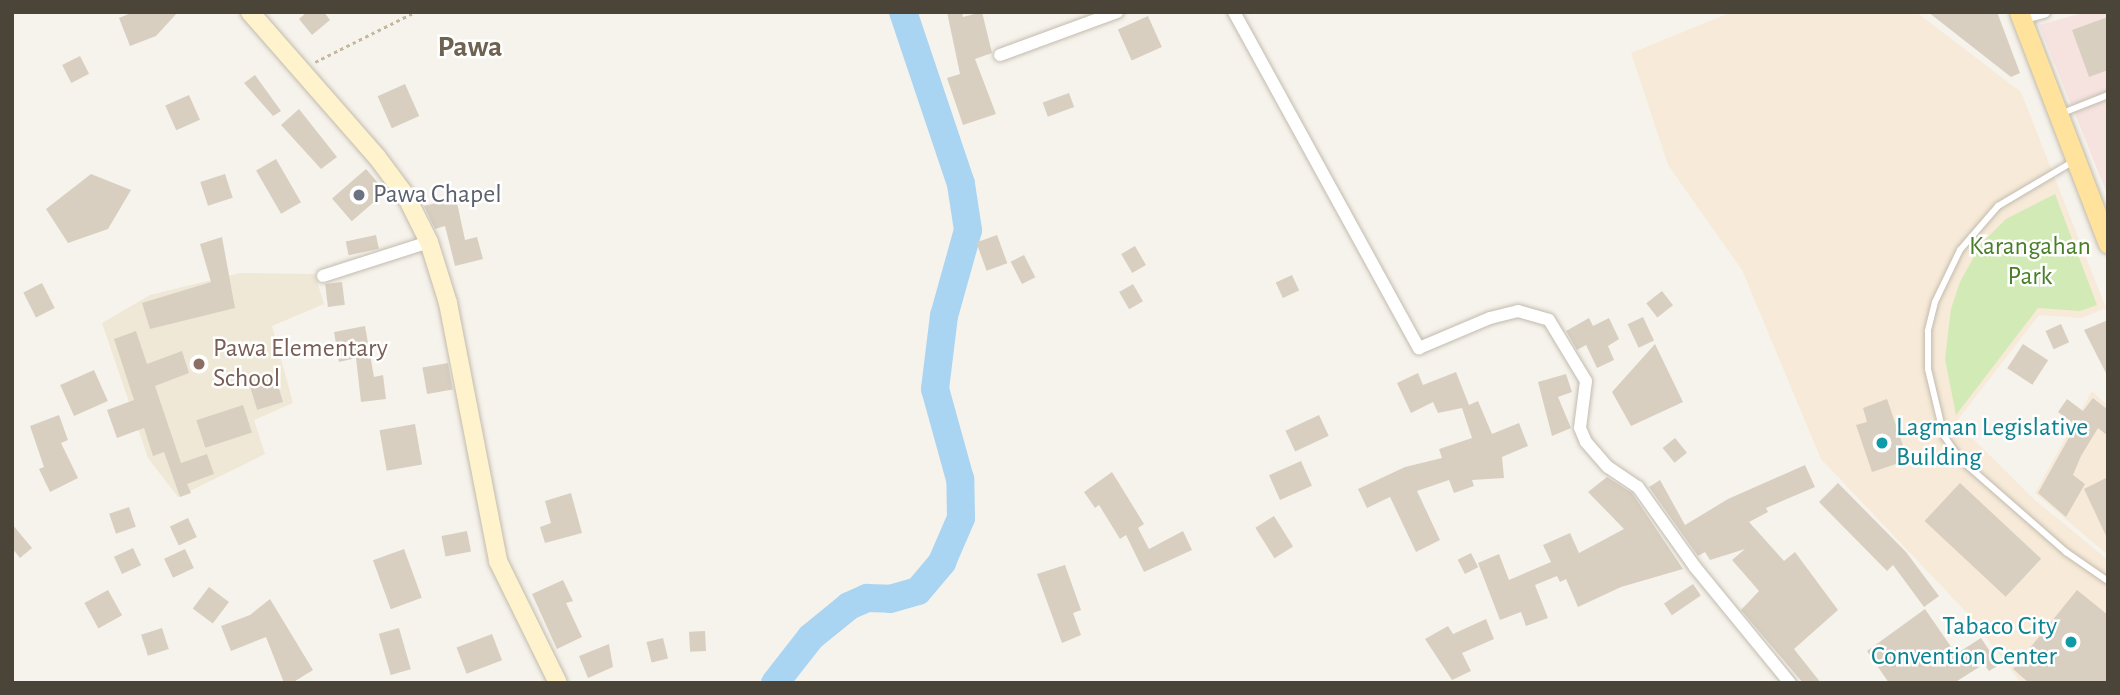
<!DOCTYPE html>
<html>
<head>
<meta charset="utf-8">
<style>
	body { margin:0 }
	#map { position:relative; width:2120px; height:695px; overflow:hidden; background:#f6f3ec; font-family:"Alegreya Sans",sans-serif }
	div>[style] { position:absolute }
	.commercial>* { inset:0; background:#f7ead8 }
	.education>* { inset:0; background:#efe8d6 }
	.medical>* { inset:0; background:#f6e3e0 }
	.green>* { inset:0; background:#d2eab5 }
	.river>* { height:28px; margin:-14px; padding:0 14px; transform-origin:14px; border-radius:14px; background:#a9d4f2 }
	.building>* { inset:0; background:#d8cfc1; transform-origin:0 0 }
	.path>* { height:2.5px; margin-top:-1.25px; transform-origin:0; background:repeating-linear-gradient(90deg,#c4b79f 0 3.5px,transparent 0 7px) }
	.roads { filter:drop-shadow(0 0 2px #c2bbae) drop-shadow(0 0 2px #c2bbae) }
	.lane>* { height:6px; margin:-3px; padding:0 3px; transform-origin:3px; border-radius:3px; background:#fff }
	.street>* { height:12px; margin:-6px; padding:0 6px; transform-origin:6px; border-radius:6px; background:#fff }
	.secondary>* { height:18px; margin:-9px; padding:0 9px; transform-origin:9px; border-radius:9px; background:#fff3cd }
	.primary>* { height:19px; margin:-9.5px; padding:0 9.5px; transform-origin:9.5px; border-radius:9.5px; background:#ffe39c }
	.dots>* { width:19px; height:19px; translate:-50% -50%; box-sizing:border-box; border:4px solid #fff; border-radius:50% }
	span { translate:-50% -50%; white-space:nowrap; text-align:center; line-height:1.15; -webkit-text-stroke:5px #fff; paint-order:stroke }
	.worship-label { font-size:26px; color:#5b616d }
	.left { translate:0 -50%; text-align:left }
	.park-label { font-size:26px; color:#4a7f2a }
	.education-label { font-size:26px; color:#785e54 }
	.culture-label { font-size:26px; color:#0d838f }
	.right { translate:-100% -50%; text-align:right }
	.quarter-label { font-size:30px; color:#6e6250; font-weight:700 }
	.frame { position:absolute; inset:0; border:14px solid #4b4439; pointer-events:none }
</style>
</head>
<body>
<div id="map">
	<div class="commercial">
		<div style="clip-path:polygon(1732px 12px,1916px 12px,2021px 92px,2106px 308px,2081px 318px,2039px 315px,1956px 422px,2035px 500px,2108px 560px,2108px 683px,2021px 683px,1969px 615px,1821px 459px,1742px 270px,1668px 165px,1631px 53px)"></div>
		<div style="clip-path:polygon(2092px 391px,2108px 406px,2108px 555px,2035px 493px)"></div>
	</div>
	<div class="education">
		<div style="clip-path:polygon(240px 273px,315px 274px,324px 304px,272px 326px,293px 403px,254px 420px,265px 454px,178px 497px,148px 458px,102px 323px,150px 295px)"></div>
	</div>
	<div class="medical">
		<div style="clip-path:polygon(2086px 12px,2108px 12px,2108px 196px,2039px 25px)"></div>
	</div>
	<div class="green">
		<div style="clip-path:polygon(2055px 194px,2097px 305px,2080px 311px,2038px 308px,1956px 415px,1945px 359px,1951px 309px,1960px 282px,1981px 244px,2006px 219px)"></div>
	</div>
	<div class="river">
		<div style="left:775px;top:683px;width:58px;rotate:-52deg"></div>
		<div style="left:811px;top:637px;width:49px;rotate:-39.2deg"></div>
		<div style="left:849px;top:606px;width:20px;rotate:-24deg"></div>
		<div style="left:867px;top:598px;width:23px;rotate:2deg"></div>
		<div style="left:890px;top:599px;width:29px;rotate:-16deg"></div>
		<div style="left:918px;top:591px;width:38px;rotate:-50deg"></div>
		<div style="left:942px;top:562px;width:48px;rotate:-66.6deg"></div>
		<div style="left:961px;top:518px;width:39px;rotate:-91deg"></div>
		<div style="left:960px;top:479px;width:93px;rotate:-105.5deg"></div>
		<div style="left:935px;top:389px;width:74px;rotate:-83deg"></div>
		<div style="left:944px;top:316px;width:89px;rotate:-74.4deg"></div>
		<div style="left:968px;top:230px;width:47px;rotate:-98.7deg"></div>
		<div style="left:961px;top:184px;width:182px;rotate:-108.6deg"></div>
	</div>
	<div class="building">
		<div style="clip-path:polygon(133px 12px,178px 12px,156px 36px,130px 46px,119px 18px)"></div>
		<div style="clip-path:polygon(307px 12px,324px 12px,330px 20px,312px 35px,299px 19px)"></div>
		<div style="clip-path:polygon(947px 12px,962px 12px,963px 17px,982px 12px,992px 53px,975px 59px,996px 114px,963px 125px,947px 78px,960px 74px)"></div>
		<div style="clip-path:polygon(1928px 12px,1997px 12px,2020px 73px,2011px 77px)"></div>
		<div style="left:1148px;top:16px;width:34px;height:33px;rotate:66deg"></div>
		<div style="clip-path:polygon(2108px 17px,2108px 70px,2089px 77px,2072px 30px)"></div>
		<div style="left:80px;top:56px;width:20px;height:20px;rotate:63deg"></div>
		<div style="clip-path:polygon(255px 75px,281px 111px,273px 116px,244px 83px)"></div>
		<div style="left:405px;top:84px;width:35px;height:30px;rotate:66deg"></div>
		<div style="left:1069px;top:93px;width:15px;height:28px;rotate:70deg"></div>
		<div style="left:189px;top:95px;width:27px;height:26px;rotate:66deg"></div>
		<div style="clip-path:polygon(299px 109px,337px 157px,321px 169px,281px 125px)"></div>
		<div style="left:276px;top:159px;width:50px;height:23px;rotate:60deg"></div>
		<div style="left:366px;top:169px;width:30px;height:45px;rotate:49deg"></div>
		<div style="clip-path:polygon(91px 174px,131px 190px,108px 229px,68px 243px,46px 209px)"></div>
		<div style="left:225px;top:174px;width:25px;height:26px;rotate:72deg"></div>
		<div style="clip-path:polygon(456px 198px,465px 240px,477px 237px,483px 259px,455px 266px,445px 226px,435px 229px,424px 206px)"></div>
		<div style="left:376px;top:235px;width:14px;height:31px;rotate:78deg"></div>
		<div style="left:997px;top:235px;width:30px;height:22px;rotate:70deg"></div>
		<div style="clip-path:polygon(222px 237px,235px 308px,150px 329px,142px 303px,211px 282px,200px 244px)"></div>
		<div style="left:1135px;top:246px;width:22px;height:16px;rotate:60deg"></div>
		<div style="left:1024px;top:255px;width:25px;height:15px;rotate:63deg"></div>
		<div style="left:1292px;top:275px;width:17px;height:18px;rotate:65deg"></div>
		<div style="left:342px;top:282px;width:23px;height:17px;rotate:83deg"></div>
		<div style="left:42px;top:283px;width:28px;height:21px;rotate:63deg"></div>
		<div style="left:1133px;top:284px;width:20px;height:16px;rotate:60deg"></div>
		<div style="left:1662px;top:291px;width:18px;height:20px;rotate:52deg"></div>
		<div style="left:1643px;top:317px;width:26px;height:17px;rotate:65deg"></div>
		<div style="clip-path:polygon(1589px 318px,1593px 326px,1609px 318px,1619px 339px,1608px 346px,1614px 360px,1597px 368px,1586px 345px,1577px 350px,1566px 331px)"></div>
		<div style="clip-path:polygon(2108px 320px,2108px 375px,2107px 375px,2084px 330px)"></div>
		<div style="left:2061px;top:324px;width:20px;height:17px;rotate:66deg"></div>
		<div style="clip-path:polygon(365px 326px,374px 377px,383px 375px,386px 399px,361px 402px,356px 358px,339px 362px,334px 332px)"></div>
		<div style="clip-path:polygon(136px 331px,147px 364px,182px 351px,189px 373px,155px 386px,181px 463px,207px 454px,214px 474px,187px 484px,191px 493px,180px 497px,164px 452px,153px 456px,144px 428px,117px 438px,107px 410px,134px 400px,114px 339px)"></div>
		<div style="clip-path:polygon(1655px 344px,1683px 402px,1631px 426px,1612px 392px)"></div>
		<div style="left:2023px;top:344px;width:30px;height:29px;rotate:33deg"></div>
		<div style="left:448px;top:363px;width:27px;height:26px;rotate:80deg"></div>
		<div style="left:94px;top:370px;width:34px;height:37px;rotate:66deg"></div>
		<div style="clip-path:polygon(1456px 372px,1469px 405px,1478px 401px,1492px 434px,1519px 423px,1528px 446px,1502px 457px,1504px 478px,1472px 480px,1474px 486px,1454px 493px,1449px 480px,1417px 491px,1440px 540px,1416px 552px,1390px 497px,1367px 508px,1358px 489px,1405px 467px,1442px 458px,1439px 449px,1472px 438px,1462px 408px,1438px 413px,1433px 402px,1411px 413px,1397px 383px,1418px 373px,1423px 385px)"></div>
		<div style="clip-path:polygon(1566px 374px,1572px 392px,1558px 397px,1571px 428px,1552px 436px,1538px 382px)"></div>
		<div style="left:276px;top:379px;width:24px;height:27px;rotate:73deg"></div>
		<div style="clip-path:polygon(2093px 398px,2108px 410px,2108px 436px,2098px 428px,2081px 456px,2073px 475px,2085px 484px,2066px 517px,2038px 493px,2076px 425px,2058px 412px,2067px 399px,2083px 411px)"></div>
		<div style="clip-path:polygon(1887px 399px,1908px 460px,1872px 472px,1856px 425px,1867px 422px,1863px 408px)"></div>
		<div style="left:243px;top:405px;width:29px;height:49px;rotate:72deg"></div>
		<div style="clip-path:polygon(59px 415px,68px 440px,61px 443px,78px 478px,50px 492px,39px 469px,44px 467px,30px 426px)"></div>
		<div style="left:1319px;top:415px;width:23px;height:37px;rotate:65deg"></div>
		<div style="left:415px;top:424px;width:41px;height:36px;rotate:80deg"></div>
		<div style="left:1675px;top:438px;width:19px;height:16px;rotate:51deg"></div>
		<div style="left:1301px;top:461px;width:27px;height:35px;rotate:66deg"></div>
		<div style="clip-path:polygon(1805px 465px,1815px 487px,1766px 508px,1768px 512px,1749px 522px,1784px 561px,1795px 552px,1838px 610px,1794px 649px,1821px 683px,1803px 683px,1741px 610px,1759px 591px,1732px 560px,1745px 549px,1710px 560px,1705px 552px,1698px 556px,1649px 487px,1660px 480px,1685px 525px,1728px 499px)"></div>
		<div style="clip-path:polygon(1112px 472px,1144px 524px,1138px 528px,1149px 549px,1183px 531px,1192px 550px,1144px 572px,1126px 535px,1120px 539px,1099px 505px,1095px 508px,1084px 492px)"></div>
		<div style="clip-path:polygon(1607px 477px,1632px 493px,1683px 569px,1621px 587px,1578px 607px,1566px 579px,1560px 582px,1557px 576px,1535px 585px,1548px 618px,1526px 626px,1521px 612px,1500px 620px,1478px 563px,1499px 554px,1509px 580px,1551px 562px,1543px 545px,1570px 533px,1579px 553px,1624px 529px,1588px 492px)"></div>
		<div style="clip-path:polygon(2108px 477px,2108px 540px,2084px 489px)"></div>
		<div style="clip-path:polygon(1838px 483px,1906px 552px,1939px 596px,1924px 607px,1893px 565px,1887px 571px,1819px 502px)"></div>
		<div style="left:1960px;top:483px;width:111px;height:52px;rotate:43deg"></div>
		<div style="clip-path:polygon(571px 493px,582px 533px,545px 543px,540px 527px,551px 523px,545px 501px)"></div>
		<div style="left:129px;top:507px;width:21px;height:21px;rotate:71deg"></div>
		<div style="left:1274px;top:516px;width:36px;height:22px;rotate:58deg"></div>
		<div style="left:188px;top:518px;width:21px;height:20px;rotate:65deg"></div>
		<div style="clip-path:polygon(12px 524px,32px 548px,20px 558px,12px 548px)"></div>
		<div style="left:467px;top:531px;width:21px;height:26px;rotate:79deg"></div>
		<div style="left:133px;top:548px;width:19px;height:21px;rotate:65deg"></div>
		<div style="left:185px;top:549px;width:21px;height:23px;rotate:65deg"></div>
		<div style="left:404px;top:549px;width:52px;height:33px;rotate:70deg"></div>
		<div style="left:1471px;top:553px;width:16px;height:15px;rotate:63deg"></div>
		<div style="clip-path:polygon(1065px 565px,1081px 610px,1073px 613px,1081px 635px,1062px 643px,1037px 574px)"></div>
		<div style="clip-path:polygon(563px 580px,573px 601px,566px 603px,582px 637px,557px 649px,532px 594px)"></div>
		<div style="left:1693px;top:584px;width:14px;height:35px;rotate:56deg"></div>
		<div style="left:209px;top:587px;width:25px;height:27px;rotate:37deg"></div>
		<div style="left:108px;top:590px;width:29px;height:27px;rotate:61deg"></div>
		<div style="clip-path:polygon(2077px 590px,2108px 615px,2108px 683px,2029px 683px,2013px 669px)"></div>
		<div style="clip-path:polygon(270px 599px,313px 670px,292px 683px,284px 683px,266px 637px,231px 651px,221px 626px,250px 615px)"></div>
		<div style="clip-path:polygon(1925px 609px,1956px 654px,1981px 638px,1999px 665px,1989px 671px,1984px 664px,1954px 683px,1889px 683px,1867px 651px)"></div>
		<div style="clip-path:polygon(1486px 619px,1494px 639px,1462px 653px,1471px 671px,1452px 680px,1425px 639px,1448px 626px,1453px 634px)"></div>
		<div style="left:162px;top:628px;width:22px;height:22px;rotate:72deg"></div>
		<div style="left:399px;top:628px;width:43px;height:21px;rotate:74deg"></div>
		<div style="left:705px;top:631px;width:20px;height:16px;rotate:87deg"></div>
		<div style="left:492px;top:634px;width:28px;height:38px;rotate:69deg"></div>
		<div style="left:663px;top:638px;width:21px;height:17px;rotate:76deg"></div>
		<div style="clip-path:polygon(609px 644px,613px 667px,588px 678px,579px 656px)"></div>
	</div>
	<div class="path">
		<div style="left:315px;top:62px;width:112px;rotate:-26.6deg"></div>
	</div>
	<div class="roads">
		<div class="lane">
			<div style="left:2060px;top:114px;width:52px;rotate:-21.6deg"></div>
			<div style="left:2074px;top:161px;width:88px;rotate:149.4deg"></div>
			<div style="left:1998px;top:206px;width:58px;rotate:130.8deg"></div>
			<div style="left:1960px;top:250px;width:58px;rotate:115.7deg"></div>
			<div style="left:1935px;top:302px;width:30px;rotate:104deg"></div>
			<div style="left:1928px;top:331px;width:38px;rotate:90deg"></div>
			<div style="left:1928px;top:369px;width:69px;rotate:76.6deg"></div>
			<div style="left:1944px;top:436px;width:29px;rotate:55deg"></div>
			<div style="left:1961px;top:460px;width:140px;rotate:41.2deg"></div>
			<div style="left:2066px;top:552px;width:51px;rotate:34.6deg"></div>
		</div>
		<div class="street">
			<div style="left:1234px;top:12px;width:384px;rotate:61.2deg"></div>
			<div style="left:1419px;top:348px;width:77px;rotate:-22.9deg"></div>
			<div style="left:1490px;top:318px;width:29px;rotate:-14deg"></div>
			<div style="left:1518px;top:311px;width:32px;rotate:16deg"></div>
			<div style="left:1549px;top:320px;width:71px;rotate:58.8deg"></div>
			<div style="left:1586px;top:381px;width:47px;rotate:97.3deg"></div>
			<div style="left:1580px;top:428px;width:15px;rotate:67deg"></div>
			<div style="left:1586px;top:442px;width:33px;rotate:49deg"></div>
			<div style="left:1608px;top:467px;width:36px;rotate:34deg"></div>
			<div style="left:1638px;top:487px;width:98px;rotate:54.5deg"></div>
			<div style="left:1695px;top:567px;width:150px;rotate:50.7deg"></div>
			<div style="left:2021px;top:18px;width:24px;rotate:-15deg"></div>
			<div style="left:1000px;top:55px;width:125px;rotate:-20.2deg"></div>
			<div style="left:323px;top:276px;width:111px;rotate:-17.8deg"></div>
		</div>
		<div class="secondary">
			<div style="left:250px;top:12px;width:193px;rotate:48.8deg"></div>
			<div style="left:377px;top:157px;width:49px;rotate:53.4deg"></div>
			<div style="left:406px;top:196px;width:51px;rotate:63.4deg"></div>
			<div style="left:429px;top:242px;width:64px;rotate:72.7deg"></div>
			<div style="left:448px;top:303px;width:263px;rotate:79deg"></div>
			<div style="left:498px;top:561px;width:136px;rotate:63.8deg"></div>
		</div>
		<div class="primary">
			<div style="left:2019px;top:12px;width:248px;rotate:69deg"></div>
		</div>
	</div>
	<div class="dots">
		<div style="left:359px;top:195px;background:#6b7280"></div>
		<div style="left:199px;top:364px;background:#8d6e63"></div>
		<div style="left:1882px;top:443px;background:#0f9aa8"></div>
		<div style="left:2071px;top:642px;background:#0f9aa8"></div>
	</div>
	<div class="worship-label">
		<span class="left" style="left:373px;top:195px">Pawa Chapel</span>
	</div>
	<div class="park-label">
		<span style="left:2030px;top:262px">Karangahan<br>Park</span>
	</div>
	<div class="education-label">
		<span class="left" style="left:213px;top:364px">Pawa Elementary<br>School</span>
	</div>
	<div class="culture-label">
		<span class="left" style="left:1896px;top:443px">Lagman Legislative<br>Building</span>
		<span class="right" style="left:2057px;top:642px">Tabaco City<br>Convention Center</span>
	</div>
	<div class="quarter-label">
		<span style="left:470px;top:47px">Pawa</span>
	</div>
	<div class="frame"></div>
</div>
</body>
</html>
